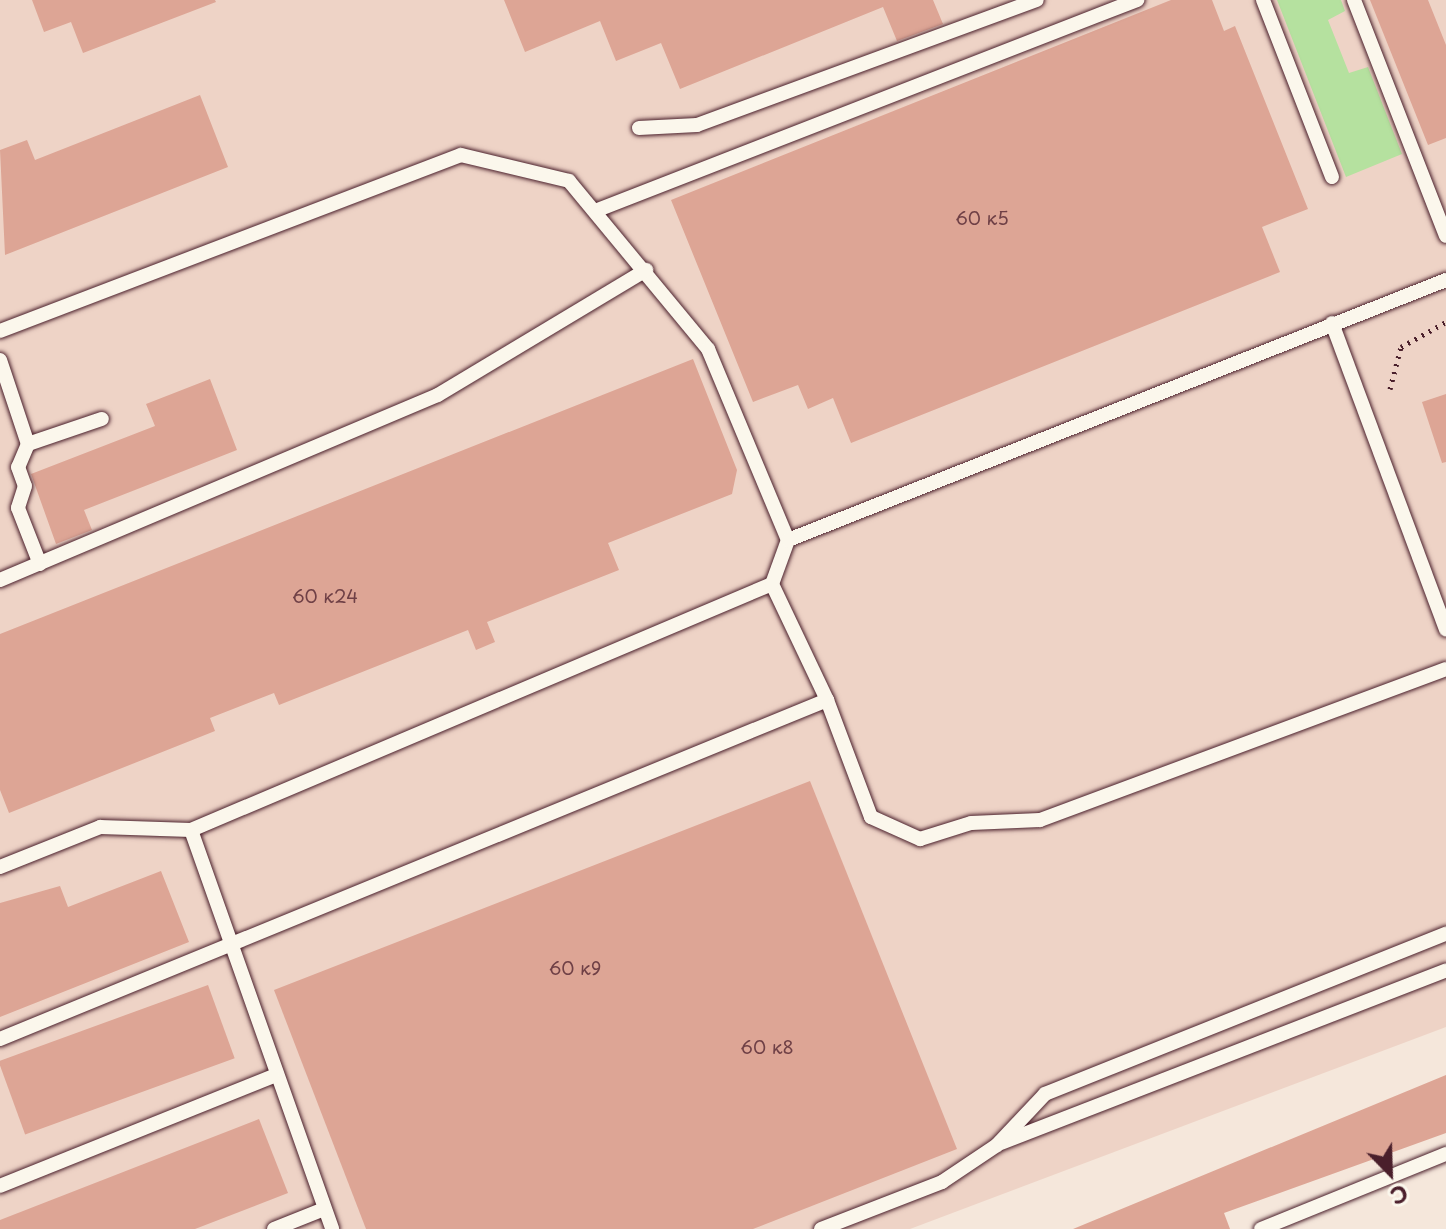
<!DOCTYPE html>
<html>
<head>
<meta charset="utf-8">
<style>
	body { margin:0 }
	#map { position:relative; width:1446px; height:1229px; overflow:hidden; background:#f5e7db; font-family:"Playpen Sans",sans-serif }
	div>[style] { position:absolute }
	.built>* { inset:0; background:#eed3c6 }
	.green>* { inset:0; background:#b5e19f }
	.building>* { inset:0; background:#dda595; transform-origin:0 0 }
	.path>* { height:5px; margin-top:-2.5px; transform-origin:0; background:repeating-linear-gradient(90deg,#4a1f2b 0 2px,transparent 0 8px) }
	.roads { filter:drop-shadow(0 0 2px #4a1f2b) drop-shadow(0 0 2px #4a1f2b) }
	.lane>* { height:14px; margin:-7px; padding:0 7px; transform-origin:7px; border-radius:7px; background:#fbf7ec }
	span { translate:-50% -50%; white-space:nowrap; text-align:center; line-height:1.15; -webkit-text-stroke:6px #fbf7ec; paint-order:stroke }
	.number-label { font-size:18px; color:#6f4046 }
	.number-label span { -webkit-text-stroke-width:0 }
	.north { position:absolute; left:1350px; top:1133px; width:80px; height:80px; -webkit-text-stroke:6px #fbf7ec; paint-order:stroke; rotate:157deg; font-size:22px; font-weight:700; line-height:32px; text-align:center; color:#4a1f2b }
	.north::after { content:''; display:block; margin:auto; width:28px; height:36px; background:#4a1f2b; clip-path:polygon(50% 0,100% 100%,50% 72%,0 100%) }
</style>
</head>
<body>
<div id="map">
	<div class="built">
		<div style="clip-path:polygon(0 0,1446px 0,1446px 1027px,910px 1229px,0 1229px)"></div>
	</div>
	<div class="green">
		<div style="clip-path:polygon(1277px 0,1341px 0,1345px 11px,1328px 20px,1349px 73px,1368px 67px,1402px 154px,1346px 177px)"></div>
	</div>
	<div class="building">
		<div style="clip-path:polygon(32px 0,215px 0,216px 2px,83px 53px,71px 22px,44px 32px)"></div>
		<div style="clip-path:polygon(504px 0,933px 0,943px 24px,897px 41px,883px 7px,680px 89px,661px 43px,616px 61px,600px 21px,525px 52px)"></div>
		<div style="clip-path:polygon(1171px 0,1212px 0,1224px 31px,1235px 26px,1308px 209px,1262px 227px,1280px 272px,851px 443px,833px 398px,808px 409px,798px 385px,753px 402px,671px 200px)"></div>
		<div style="clip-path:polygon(1370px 0,1428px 0,1446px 45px,1446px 138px,1428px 145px)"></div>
		<div style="clip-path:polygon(200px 95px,228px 167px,5px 255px,0 150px,27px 140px,35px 160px)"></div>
		<div style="clip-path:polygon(693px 359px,737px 470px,732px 494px,608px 543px,619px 570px,487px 622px,495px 642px,476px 650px,468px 630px,279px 705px,274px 693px,210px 718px,215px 731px,9px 813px,0 790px,0 634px)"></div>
		<div style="clip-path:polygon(210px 379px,237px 450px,84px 510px,92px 530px,56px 544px,31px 474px,155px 426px,146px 404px)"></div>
		<div style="clip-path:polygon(1446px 394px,1446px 462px,1442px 463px,1422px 402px)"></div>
		<div style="clip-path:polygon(810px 781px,957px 1149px,753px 1229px,366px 1229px,274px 990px)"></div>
		<div style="clip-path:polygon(161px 871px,189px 942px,0 1017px,0 903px,60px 886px,68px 907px)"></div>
		<div style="left:208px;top:985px;width:78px;height:223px;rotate:70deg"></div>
		<div style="clip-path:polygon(1446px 1075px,1446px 1133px,1224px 1213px,1230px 1229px,1073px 1229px)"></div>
		<div style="clip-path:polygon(259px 1119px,288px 1193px,195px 1229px,0 1229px,0 1220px)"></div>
	</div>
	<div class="path">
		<div style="left:1390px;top:389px;width:43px;rotate:-75.3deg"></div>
		<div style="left:1401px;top:347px;width:51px;rotate:-29.1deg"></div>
	</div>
	<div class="roads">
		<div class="lane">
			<div style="left:1263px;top:0;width:190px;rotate:68.7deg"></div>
			<div style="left:1354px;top:0;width:253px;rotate:68.7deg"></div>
			<div style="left:639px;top:128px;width:58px;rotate:-3deg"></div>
			<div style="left:697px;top:125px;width:362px;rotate:-20.2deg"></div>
			<div style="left:595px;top:211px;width:582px;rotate:-21.27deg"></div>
			<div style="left:1332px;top:323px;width:327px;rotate:69.6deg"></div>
			<div style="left:0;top:331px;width:493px;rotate:-20.9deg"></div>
			<div style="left:461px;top:155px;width:111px;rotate:13.5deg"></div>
			<div style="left:569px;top:181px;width:218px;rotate:50.4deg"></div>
			<div style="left:708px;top:349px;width:207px;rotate:67.3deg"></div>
			<div style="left:0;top:360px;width:89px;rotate:71.6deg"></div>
			<div style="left:28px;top:444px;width:78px;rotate:-18.7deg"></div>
			<div style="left:28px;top:444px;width:25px;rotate:113deg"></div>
			<div style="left:18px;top:467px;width:20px;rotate:70deg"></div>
			<div style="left:25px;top:486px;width:23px;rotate:108deg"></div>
			<div style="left:18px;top:508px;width:60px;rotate:68.6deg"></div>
			<div style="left:0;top:580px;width:475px;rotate:-22.9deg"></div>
			<div style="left:438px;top:395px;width:243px;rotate:-31deg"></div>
			<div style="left:772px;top:584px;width:128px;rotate:64.6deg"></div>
			<div style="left:827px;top:700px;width:125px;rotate:69.4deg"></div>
			<div style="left:871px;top:817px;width:54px;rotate:24.2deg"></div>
			<div style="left:920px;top:839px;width:53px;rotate:-17.4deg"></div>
			<div style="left:971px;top:823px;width:69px;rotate:-2.5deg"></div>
			<div style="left:1040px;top:820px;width:433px;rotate:-20.4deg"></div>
			<div style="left:191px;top:830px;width:423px;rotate:70.5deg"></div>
			<div style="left:0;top:867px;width:108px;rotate:-21.8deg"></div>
			<div style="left:100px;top:827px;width:91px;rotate:1.9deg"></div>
			<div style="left:191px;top:830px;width:631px;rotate:-22.95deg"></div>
			<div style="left:772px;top:584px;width:47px;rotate:-70deg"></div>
			<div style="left:788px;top:540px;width:708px;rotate:-21.56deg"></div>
			<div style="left:0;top:1039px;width:894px;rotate:-22.29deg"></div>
			<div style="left:1001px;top:1143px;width:477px;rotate:-21.2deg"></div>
			<div style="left:0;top:1186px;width:294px;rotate:-21.9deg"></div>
			<div style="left:274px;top:1229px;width:54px;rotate:-21.8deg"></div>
			<div style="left:821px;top:1229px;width:130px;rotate:-21.2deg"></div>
			<div style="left:942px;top:1182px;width:66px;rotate:-33.9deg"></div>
			<div style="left:997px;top:1145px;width:70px;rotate:-46.7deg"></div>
			<div style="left:1045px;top:1094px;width:432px;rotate:-21.8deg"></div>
			<div style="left:1261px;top:1229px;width:200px;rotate:-22.1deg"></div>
		</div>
	</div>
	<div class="number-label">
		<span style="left:982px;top:218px">60 к5</span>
		<span style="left:325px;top:596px">60 к24</span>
		<span style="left:575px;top:968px">60 к9</span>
		<span style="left:767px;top:1047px">60 к8</span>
	</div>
	<div class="north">С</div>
</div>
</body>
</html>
